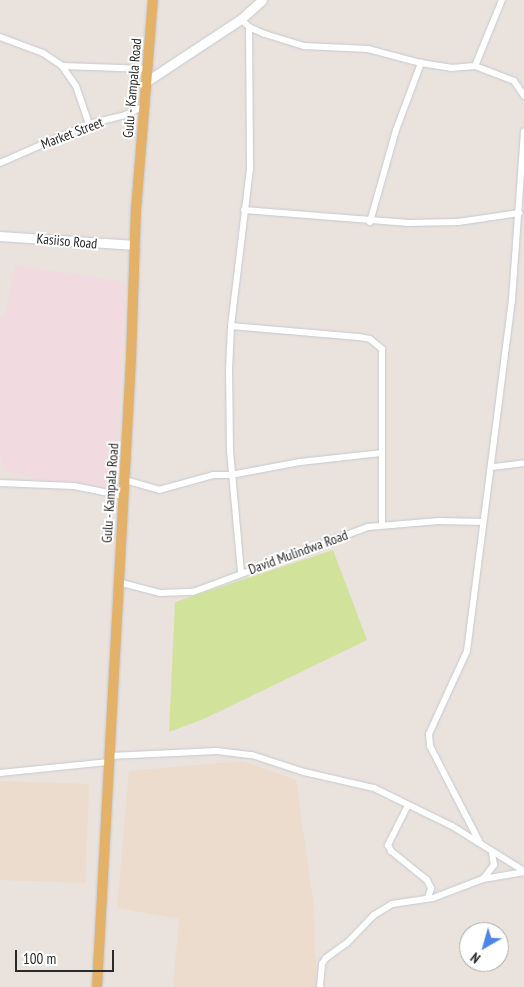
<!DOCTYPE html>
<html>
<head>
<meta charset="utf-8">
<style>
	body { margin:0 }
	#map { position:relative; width:524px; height:987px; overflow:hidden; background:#eae2dd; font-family:"PT Sans Narrow",sans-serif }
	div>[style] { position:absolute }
	.education>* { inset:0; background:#ebdcce; transform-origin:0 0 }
	.medical>* { inset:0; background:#f1dbe0 }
	.pitch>* { inset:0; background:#d1e39a }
	.roads { filter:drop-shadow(0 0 1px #c5cad2) drop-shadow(0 0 1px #c5cad2) }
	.street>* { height:6px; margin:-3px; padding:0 3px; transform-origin:3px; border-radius:3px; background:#fff }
	.secondary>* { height:9px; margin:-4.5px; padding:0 4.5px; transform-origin:4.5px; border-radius:4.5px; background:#fff }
	.primary>* { height:10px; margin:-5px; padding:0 5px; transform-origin:5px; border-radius:5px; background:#e4b168 }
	span { translate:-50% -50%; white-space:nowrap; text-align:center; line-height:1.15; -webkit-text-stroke:4px #fff; paint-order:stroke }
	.street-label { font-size:14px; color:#2a2a2a }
	.north { position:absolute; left:459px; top:922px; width:50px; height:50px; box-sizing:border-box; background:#fff; border:1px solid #aaa; border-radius:50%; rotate:218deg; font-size:14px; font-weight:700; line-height:20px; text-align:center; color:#2a2a2a }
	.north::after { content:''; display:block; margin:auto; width:18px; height:22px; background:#4b85ea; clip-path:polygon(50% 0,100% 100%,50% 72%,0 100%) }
	.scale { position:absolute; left:15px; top:950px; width:99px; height:22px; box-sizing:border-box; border:2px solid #2a2a2a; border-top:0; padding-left:6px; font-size:15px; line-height:18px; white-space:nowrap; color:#2a2a2a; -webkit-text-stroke:4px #fff; paint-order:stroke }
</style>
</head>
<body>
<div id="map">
	<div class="education">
		<div style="clip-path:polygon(243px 761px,296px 780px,314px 907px,316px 987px,173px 987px,179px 919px,117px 908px,129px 771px)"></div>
		<div style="left:89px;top:784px;width:99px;height:89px;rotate:92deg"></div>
	</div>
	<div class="medical">
		<div style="clip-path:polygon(15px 265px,126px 282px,115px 496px,5px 471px,0 455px,0 316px,5px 316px)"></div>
	</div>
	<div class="pitch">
		<div style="clip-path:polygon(333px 550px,367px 640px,206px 718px,169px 732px,175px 602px)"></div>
	</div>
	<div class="roads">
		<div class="street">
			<div style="left:241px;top:19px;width:11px;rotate:45deg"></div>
			<div style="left:249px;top:27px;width:17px;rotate:24deg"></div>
			<div style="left:265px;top:34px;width:41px;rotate:17.1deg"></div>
			<div style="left:304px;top:46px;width:64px;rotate:2.7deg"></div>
			<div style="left:368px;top:49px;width:55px;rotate:14.8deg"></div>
			<div style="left:421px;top:63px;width:30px;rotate:9deg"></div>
			<div style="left:451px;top:68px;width:24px;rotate:-5deg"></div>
			<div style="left:475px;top:66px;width:42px;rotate:21deg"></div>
			<div style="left:514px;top:81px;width:18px;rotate:56deg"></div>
			<div style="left:0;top:37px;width:46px;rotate:20.4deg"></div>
			<div style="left:43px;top:53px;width:23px;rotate:34deg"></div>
			<div style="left:62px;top:66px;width:24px;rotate:55deg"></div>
			<div style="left:76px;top:86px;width:40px;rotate:71.1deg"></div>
			<div style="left:62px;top:66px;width:86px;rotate:2deg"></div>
			<div style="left:475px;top:66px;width:71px;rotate:-67.8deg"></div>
			<div style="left:0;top:163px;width:97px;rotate:-23.7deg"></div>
			<div style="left:89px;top:124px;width:37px;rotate:-14deg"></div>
			<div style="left:125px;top:115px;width:21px;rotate:-25deg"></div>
			<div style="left:244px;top:210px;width:165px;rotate:4.5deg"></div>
			<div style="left:408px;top:223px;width:50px;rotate:-1.1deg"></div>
			<div style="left:458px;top:222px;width:62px;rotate:-8.4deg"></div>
			<div style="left:370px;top:222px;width:96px;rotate:-74.2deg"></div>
			<div style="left:396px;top:130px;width:72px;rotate:-69.5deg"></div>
			<div style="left:231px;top:326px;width:128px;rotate:4.9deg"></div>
			<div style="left:359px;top:337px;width:11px;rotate:10deg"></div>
			<div style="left:370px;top:339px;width:16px;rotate:40deg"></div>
			<div style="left:382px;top:349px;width:176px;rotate:90deg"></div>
			<div style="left:493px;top:467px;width:31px;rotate:-7deg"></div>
			<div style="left:125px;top:480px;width:35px;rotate:16deg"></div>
			<div style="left:159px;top:490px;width:56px;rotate:-15.5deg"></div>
			<div style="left:213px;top:475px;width:18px"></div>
			<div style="left:231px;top:475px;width:70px;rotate:-10.7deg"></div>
			<div style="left:300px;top:462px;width:81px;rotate:-6.3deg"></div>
			<div style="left:0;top:483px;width:74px;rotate:2.3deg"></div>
			<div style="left:74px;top:486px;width:51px;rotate:11.3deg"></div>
			<div style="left:241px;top:572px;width:121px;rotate:-95.2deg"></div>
			<div style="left:230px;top:451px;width:82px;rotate:-90.7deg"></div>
			<div style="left:229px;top:369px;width:43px;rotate:-87.3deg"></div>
			<div style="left:231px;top:326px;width:159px;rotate:-83.1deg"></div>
			<div style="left:250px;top:168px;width:141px;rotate:-90.4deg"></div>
			<div style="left:118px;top:582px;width:43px;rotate:14.7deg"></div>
			<div style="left:160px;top:593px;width:33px;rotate:-2deg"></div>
			<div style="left:193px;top:592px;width:187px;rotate:-20.4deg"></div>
			<div style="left:368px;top:527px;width:71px;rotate:-4.8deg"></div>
			<div style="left:439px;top:521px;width:44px;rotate:1.3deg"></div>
			<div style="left:110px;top:756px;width:107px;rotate:-2.7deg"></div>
			<div style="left:217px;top:751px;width:35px;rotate:7deg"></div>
			<div style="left:252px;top:755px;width:55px;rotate:18.1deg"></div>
			<div style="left:304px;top:772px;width:72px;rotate:12.9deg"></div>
			<div style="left:374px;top:788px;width:87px;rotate:26deg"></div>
			<div style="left:452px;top:826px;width:85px;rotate:32deg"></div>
			<div style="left:0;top:773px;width:110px;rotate:-5.8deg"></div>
			<div style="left:408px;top:805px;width:45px;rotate:116.6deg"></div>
			<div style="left:388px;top:845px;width:7px;rotate:63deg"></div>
			<div style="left:391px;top:851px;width:46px;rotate:38.9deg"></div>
			<div style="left:427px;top:880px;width:9px;rotate:63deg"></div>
			<div style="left:431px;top:888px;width:10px;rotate:107deg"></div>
			<div style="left:480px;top:843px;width:109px;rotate:-117.3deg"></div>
			<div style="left:430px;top:746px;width:12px;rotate:-95deg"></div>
			<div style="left:429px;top:734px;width:91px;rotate:-65.4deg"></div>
			<div style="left:467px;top:651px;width:355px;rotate:-82.7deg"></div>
			<div style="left:512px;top:299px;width:168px;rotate:-85.9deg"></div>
			<div style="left:483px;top:879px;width:18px;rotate:-52deg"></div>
			<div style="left:494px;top:865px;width:13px;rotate:-99deg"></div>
			<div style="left:320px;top:987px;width:23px;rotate:-85deg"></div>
			<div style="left:322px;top:964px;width:7px;rotate:-56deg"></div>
			<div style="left:326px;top:958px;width:26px;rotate:-36deg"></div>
			<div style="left:347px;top:943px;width:39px;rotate:-46deg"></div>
			<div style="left:374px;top:915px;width:21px;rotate:-31deg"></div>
			<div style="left:392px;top:904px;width:41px;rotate:-8.3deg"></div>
			<div style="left:433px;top:898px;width:53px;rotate:-20.8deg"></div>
			<div style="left:483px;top:879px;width:42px;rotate:-9.7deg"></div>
		</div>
		<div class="secondary">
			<div style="left:147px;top:81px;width:113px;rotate:-33.4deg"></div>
			<div style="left:241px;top:19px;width:28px;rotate:-42deg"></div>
			<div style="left:0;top:236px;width:135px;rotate:3.8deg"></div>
		</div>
		<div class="primary">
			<div style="left:97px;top:987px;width:629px;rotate:-86.9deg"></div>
			<div style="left:131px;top:359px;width:149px;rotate:-88.1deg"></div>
			<div style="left:136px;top:210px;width:211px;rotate:-85.4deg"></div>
		</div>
	</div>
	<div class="street-label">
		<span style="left:132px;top:88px;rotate:-85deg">Gulu - Kampala Road</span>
		<span style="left:72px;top:133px;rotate:-21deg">Market Street</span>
		<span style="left:67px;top:241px;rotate:5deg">Kasiiso Road</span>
		<span style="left:110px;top:493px;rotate:-86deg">Gulu - Kampala Road</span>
		<span style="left:298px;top:552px;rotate:-20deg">David Mulindwa Road</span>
	</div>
	<div class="north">N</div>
	<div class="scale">100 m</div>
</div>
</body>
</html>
